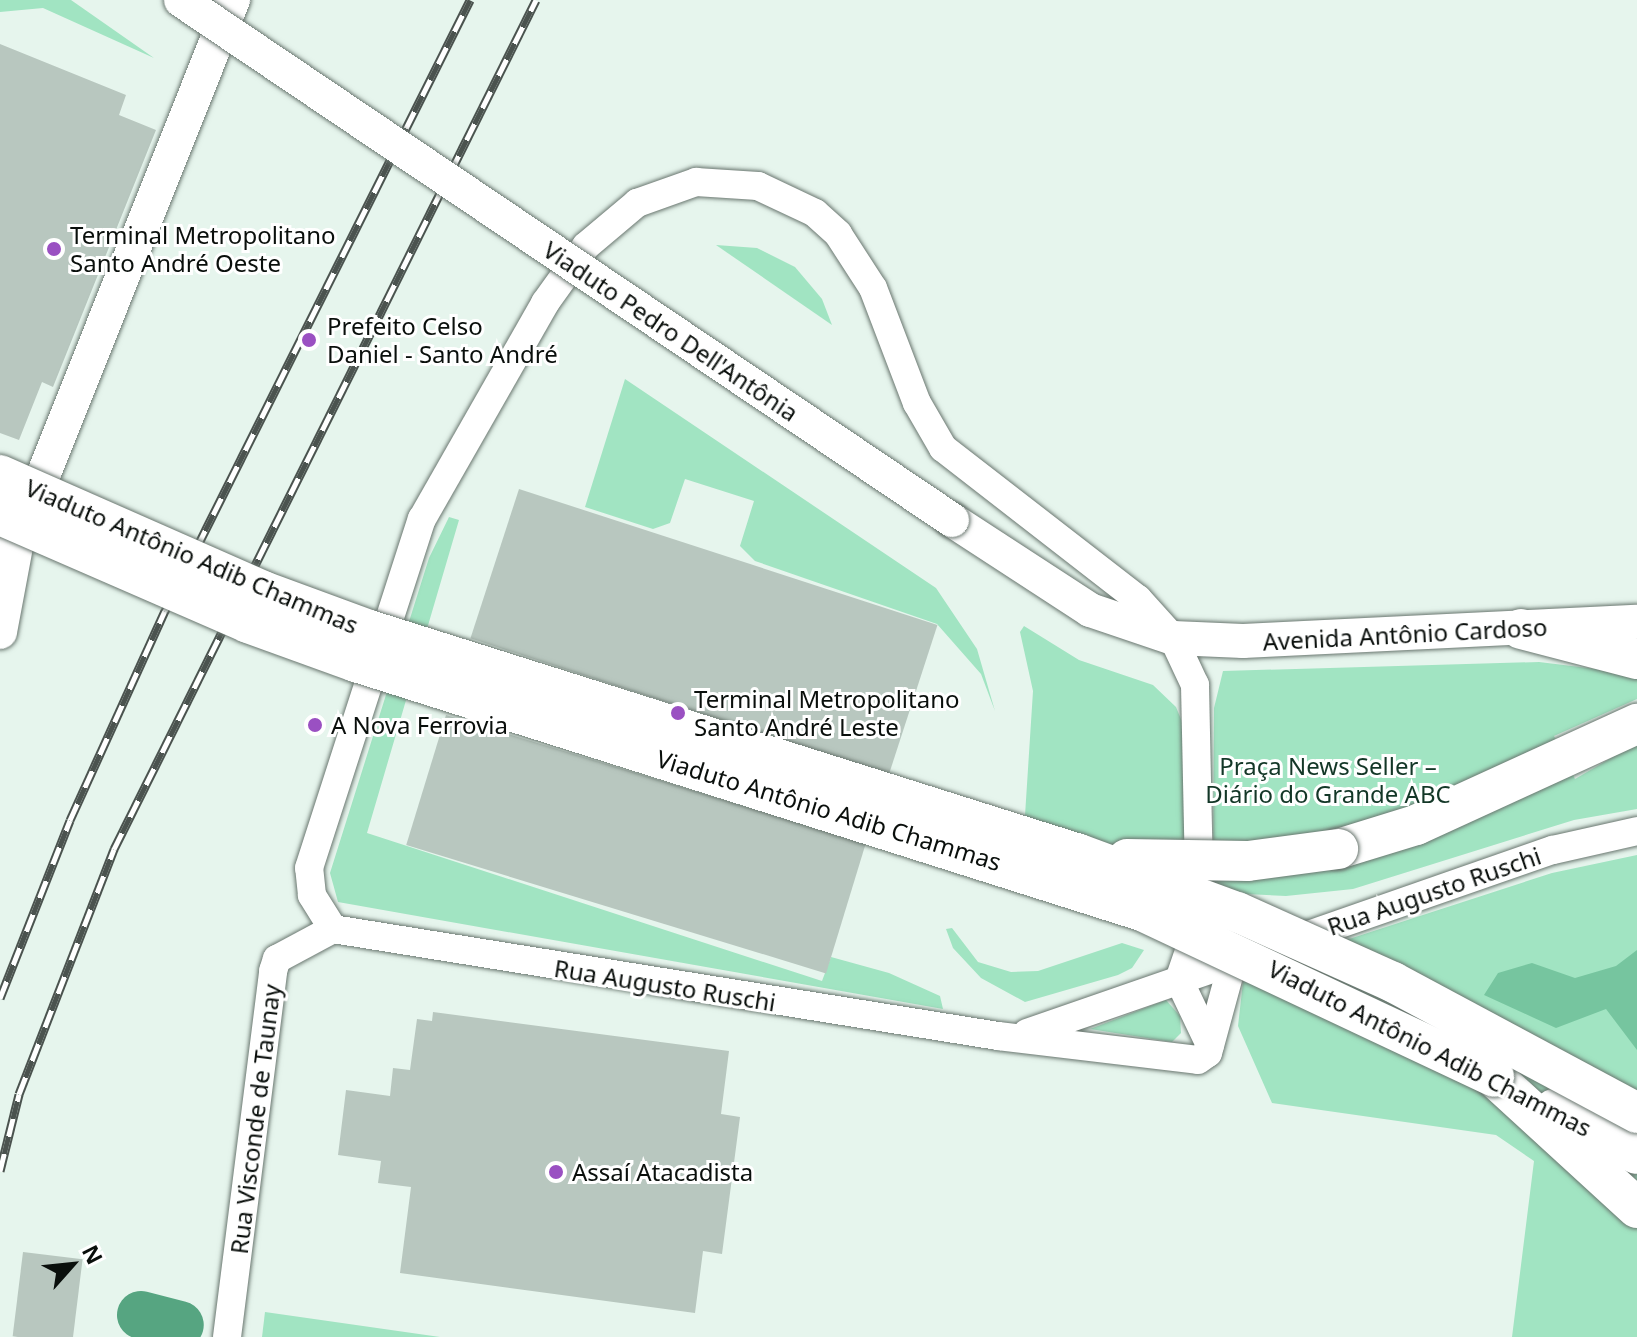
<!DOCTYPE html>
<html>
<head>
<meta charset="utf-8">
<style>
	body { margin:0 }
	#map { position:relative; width:1637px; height:1337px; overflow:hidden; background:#e6f5ed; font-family:"Noto Sans",sans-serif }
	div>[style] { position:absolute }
	.green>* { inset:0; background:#a1e4c2 }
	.forest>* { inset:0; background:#76c59f }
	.river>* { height:48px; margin:-24px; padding:0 24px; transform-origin:24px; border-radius:24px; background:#56a581 }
	.building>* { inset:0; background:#b8c7bf; transform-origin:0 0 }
	.roads { filter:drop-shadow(0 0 2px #69766f) drop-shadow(0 0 2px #69766f) }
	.minor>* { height:28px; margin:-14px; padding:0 14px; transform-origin:14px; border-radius:14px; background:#fff }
	.major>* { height:34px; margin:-17px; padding:0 17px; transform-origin:17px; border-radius:17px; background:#fff }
	.highway>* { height:40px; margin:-20px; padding:0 20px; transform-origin:20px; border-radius:20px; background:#fff }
	.rail>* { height:9px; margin-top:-4.5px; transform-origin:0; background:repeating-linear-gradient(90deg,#fff 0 18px,#4b534f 0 36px); box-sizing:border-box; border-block:2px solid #4b534f }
	.bridges { filter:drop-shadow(0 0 2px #69766f) drop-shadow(0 0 2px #69766f) }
	.major-bridge>* { height:34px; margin:-17px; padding:0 17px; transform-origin:17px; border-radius:17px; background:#fff }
	.highway-bridge>* { height:40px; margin:-20px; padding:0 20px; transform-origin:20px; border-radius:20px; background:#fff }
	.dots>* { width:22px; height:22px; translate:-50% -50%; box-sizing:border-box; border:4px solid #fff; border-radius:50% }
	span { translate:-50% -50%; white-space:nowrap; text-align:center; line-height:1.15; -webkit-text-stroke:6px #fff; paint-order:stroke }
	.poi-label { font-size:24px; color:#0a0f0c }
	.left { translate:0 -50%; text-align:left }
	.street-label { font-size:24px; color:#0a0f0c }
	.park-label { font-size:24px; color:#133727 }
	.north { position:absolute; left:32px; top:1225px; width:80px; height:80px; -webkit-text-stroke:6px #fff; paint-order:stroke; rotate:63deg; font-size:22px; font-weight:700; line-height:32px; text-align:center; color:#0a0f0c }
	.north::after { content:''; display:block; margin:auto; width:28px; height:36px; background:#0a0f0c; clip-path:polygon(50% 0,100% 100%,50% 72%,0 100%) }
</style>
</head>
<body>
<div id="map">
	<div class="green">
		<div style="clip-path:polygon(0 0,71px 0,154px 58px,43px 8px,0 12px)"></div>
		<div style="clip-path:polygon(716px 245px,757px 248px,795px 267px,822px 299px,832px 325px)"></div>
		<div style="clip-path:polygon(625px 379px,936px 588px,977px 649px,995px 711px,981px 674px,937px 624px,755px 561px,740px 546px,754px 501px,685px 479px,670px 523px,653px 529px,585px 507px)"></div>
		<div style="clip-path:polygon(449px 517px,459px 520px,367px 833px,822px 981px,831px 957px,889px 973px,940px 996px,943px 1009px,338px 902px,330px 873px,429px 558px)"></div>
		<div style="clip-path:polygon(1024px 626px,1079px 660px,1153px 685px,1176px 707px,1183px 724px,1186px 895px,1024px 831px,1033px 691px,1020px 632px)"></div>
		<div style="clip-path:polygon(1539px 662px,1637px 674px,1637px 699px,1554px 736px,1575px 779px,1637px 743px,1637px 809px,1574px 820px,1353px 889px,1286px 896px,1225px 893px,1213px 885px,1214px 708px,1223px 671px)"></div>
		<div style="clip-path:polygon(1637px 855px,1637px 1337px,1512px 1337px,1534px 1161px,1496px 1135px,1272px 1103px,1238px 1026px,1243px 982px,1309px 952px,1552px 873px)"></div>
		<div style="clip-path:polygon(952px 928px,978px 962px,1011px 972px,1038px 971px,1122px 943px,1144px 950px,1132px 968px,1118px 975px,1025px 1002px,981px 978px,953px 948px,946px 929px)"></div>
		<div style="clip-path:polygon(1166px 1000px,1180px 1016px,1181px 1033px,1172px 1042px,1090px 1029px)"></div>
		<div style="clip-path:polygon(265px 1312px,440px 1337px,262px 1337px)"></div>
	</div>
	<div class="forest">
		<div style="clip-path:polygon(1637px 950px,1637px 1050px,1606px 1009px,1556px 1028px,1484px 995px,1498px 973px,1532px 963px,1575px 978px,1616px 966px)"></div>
	</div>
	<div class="river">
		<div style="left:141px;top:1315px;width:40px;rotate:14.4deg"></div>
	</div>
	<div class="building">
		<div style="clip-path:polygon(0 44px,126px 95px,119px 115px,156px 130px,53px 387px,42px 382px,19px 440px,0 433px)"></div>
		<div style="left:519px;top:489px;width:440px;height:157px;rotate:18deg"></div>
		<div style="left:446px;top:715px;width:439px;height:136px;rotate:17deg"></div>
		<div style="clip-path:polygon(433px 1012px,729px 1051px,721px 1114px,740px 1117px,722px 1254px,703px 1251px,695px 1313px,400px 1273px,411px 1187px,378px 1183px,381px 1161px,338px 1155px,346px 1090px,390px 1096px,393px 1068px,410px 1070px,417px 1019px,432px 1021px)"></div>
		<div style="left:23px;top:1252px;width:60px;height:85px;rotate:7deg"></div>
	</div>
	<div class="roads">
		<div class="minor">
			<div style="left:333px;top:929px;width:40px;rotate:-122deg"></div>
			<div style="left:312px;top:895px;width:27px;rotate:-96deg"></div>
			<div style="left:309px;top:868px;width:367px;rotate:-72.1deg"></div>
			<div style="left:422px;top:519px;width:249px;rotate:-60.3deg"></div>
			<div style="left:545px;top:303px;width:70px;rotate:-54.3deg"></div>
			<div style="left:586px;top:246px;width:67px;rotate:-40.1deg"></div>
			<div style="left:637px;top:203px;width:63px;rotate:-19.6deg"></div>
			<div style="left:696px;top:182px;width:62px;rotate:3.7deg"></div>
			<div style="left:758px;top:186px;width:63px;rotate:25.3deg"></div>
			<div style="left:815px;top:213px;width:31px;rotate:42deg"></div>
			<div style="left:838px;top:234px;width:64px;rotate:57.1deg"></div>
			<div style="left:873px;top:288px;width:123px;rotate:69.1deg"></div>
			<div style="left:917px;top:403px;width:52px;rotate:60deg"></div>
			<div style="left:943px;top:448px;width:247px;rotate:37.8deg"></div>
			<div style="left:1138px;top:599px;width:52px;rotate:48.1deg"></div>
			<div style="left:1173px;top:638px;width:52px;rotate:64.9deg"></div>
			<div style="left:1195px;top:685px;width:192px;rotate:88.8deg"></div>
			<div style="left:333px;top:929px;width:674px;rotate:9.14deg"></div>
			<div style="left:998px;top:1036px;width:201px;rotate:6.8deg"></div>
			<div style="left:1198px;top:1060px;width:12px;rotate:-35deg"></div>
			<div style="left:1208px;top:1053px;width:95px;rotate:-74.8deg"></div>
			<div style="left:1291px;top:941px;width:277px;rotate:-19.2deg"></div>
			<div style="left:1553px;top:850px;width:86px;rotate:-12.7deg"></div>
			<div style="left:1179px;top:980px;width:65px;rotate:-71deg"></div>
			<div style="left:1179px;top:980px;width:72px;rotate:64.5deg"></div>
			<div style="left:1027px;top:1033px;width:230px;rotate:-19.1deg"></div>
			<div style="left:227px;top:1337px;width:369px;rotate:-82.8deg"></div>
			<div style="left:273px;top:971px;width:13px;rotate:-72deg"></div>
			<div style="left:277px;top:959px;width:64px;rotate:-28.2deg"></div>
		</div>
		<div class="major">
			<div style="left:952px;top:520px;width:165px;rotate:33.1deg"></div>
			<div style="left:1090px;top:610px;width:88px;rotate:18.6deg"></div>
			<div style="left:1173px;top:638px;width:70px;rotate:2.5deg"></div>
			<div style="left:1243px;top:641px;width:394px;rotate:-2.8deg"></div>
			<div style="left:0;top:632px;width:93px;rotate:-79.4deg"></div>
			<div style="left:17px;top:541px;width:583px;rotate:-68.24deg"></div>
		</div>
		<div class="highway">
			<div style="left:1521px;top:629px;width:120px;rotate:14.5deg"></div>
			<div style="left:1338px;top:849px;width:82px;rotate:-17.1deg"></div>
			<div style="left:1416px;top:825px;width:243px;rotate:-24.6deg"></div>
			<div style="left:1494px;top:1077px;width:194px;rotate:42.5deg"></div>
			<div style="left:1554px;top:1109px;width:94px;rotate:28.5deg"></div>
		</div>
	</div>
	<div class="rail">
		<div style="left:0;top:998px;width:191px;rotate:-68.5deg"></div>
		<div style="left:70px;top:820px;width:230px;rotate:-65.6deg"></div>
		<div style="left:165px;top:611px;width:683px;rotate:-63.47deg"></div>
		<div style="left:0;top:1171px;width:79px;rotate:-76.1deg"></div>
		<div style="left:19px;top:1094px;width:263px;rotate:-68.8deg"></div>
		<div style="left:114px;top:849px;width:948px;rotate:-63.57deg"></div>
	</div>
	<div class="bridges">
		<div class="major-bridge">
			<div style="left:181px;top:0;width:930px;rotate:34deg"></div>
		</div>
		<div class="highway-bridge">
			<div style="left:0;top:475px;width:287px;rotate:23.8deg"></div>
			<div style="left:263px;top:591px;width:113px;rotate:20.2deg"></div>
			<div style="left:369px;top:630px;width:744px;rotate:17.51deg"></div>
			<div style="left:1079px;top:854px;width:168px;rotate:20.2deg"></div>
			<div style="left:1237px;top:912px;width:171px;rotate:24.2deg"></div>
			<div style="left:1393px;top:982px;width:277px;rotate:28.2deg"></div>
			<div style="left:0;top:515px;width:270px;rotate:23.5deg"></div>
			<div style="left:248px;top:623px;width:115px;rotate:19.9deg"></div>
			<div style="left:356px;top:662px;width:824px;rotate:17.58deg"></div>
			<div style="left:1142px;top:911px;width:389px;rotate:25.2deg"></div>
			<div style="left:1127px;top:859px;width:121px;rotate:0.9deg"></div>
			<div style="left:1248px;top:861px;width:91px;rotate:-7.6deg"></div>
		</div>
	</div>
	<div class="dots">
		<div style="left:54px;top:249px;background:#9a50c2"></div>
		<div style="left:309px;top:340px;background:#9a50c2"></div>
		<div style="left:678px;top:713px;background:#9a50c2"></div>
		<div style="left:315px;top:725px;background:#9a50c2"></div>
		<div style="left:556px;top:1172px;background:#9a50c2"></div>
	</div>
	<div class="poi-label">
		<span class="left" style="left:70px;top:249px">Terminal Metropolitano<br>Santo André Oeste</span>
		<span class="left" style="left:327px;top:340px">Prefeito Celso<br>Daniel - Santo André</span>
		<span class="left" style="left:694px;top:713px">Terminal Metropolitano<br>Santo André Leste</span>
		<span class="left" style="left:331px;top:725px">A Nova Ferrovia</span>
		<span class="left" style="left:572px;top:1172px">Assaí Atacadista</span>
	</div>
	<div class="street-label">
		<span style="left:671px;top:331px;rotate:34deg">Viaduto Pedro Dell'Antônia</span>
		<span style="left:192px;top:556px;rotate:23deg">Viaduto Antônio Adib Chammas</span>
		<span style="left:1405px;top:634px;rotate:-3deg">Avenida Antônio Cardoso</span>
		<span style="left:829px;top:810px;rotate:17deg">Viaduto Antônio Adib Chammas</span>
		<span style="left:1434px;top:891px;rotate:-19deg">Rua Augusto Ruschi</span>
		<span style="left:665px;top:985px;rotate:9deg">Rua Augusto Ruschi</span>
		<span style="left:1430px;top:1048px;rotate:27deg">Viaduto Antônio Adib Chammas</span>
		<span style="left:255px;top:1119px;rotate:-83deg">Rua Visconde de Taunay</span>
	</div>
	<div class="park-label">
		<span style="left:1328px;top:780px">Praça News Seller –<br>Diário do Grande ABC</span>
	</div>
	<div class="north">N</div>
</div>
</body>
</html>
